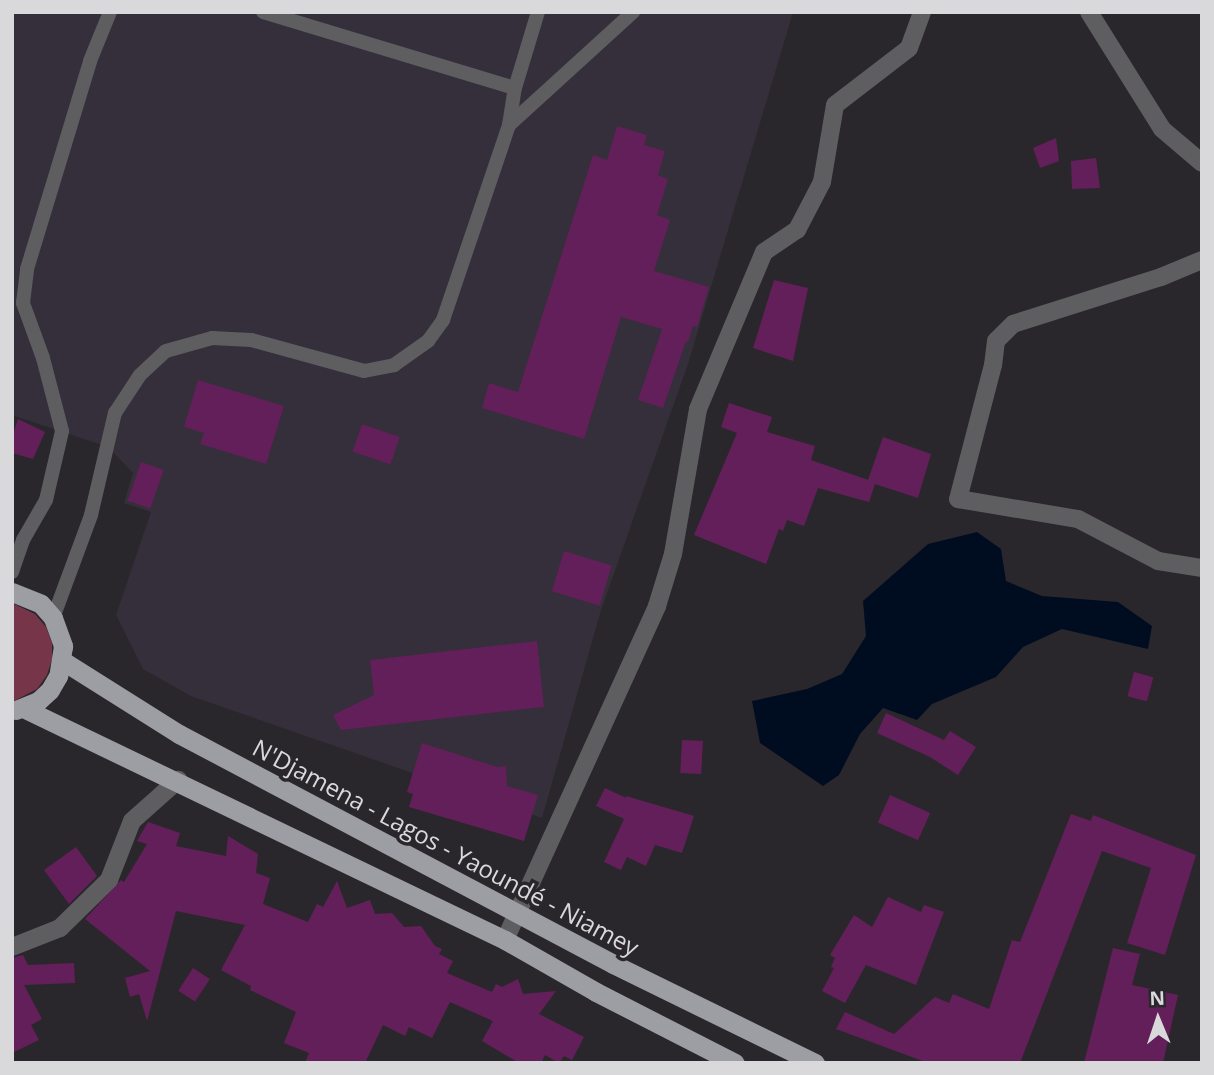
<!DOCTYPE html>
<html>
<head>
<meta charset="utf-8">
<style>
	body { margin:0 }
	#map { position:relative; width:1214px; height:1075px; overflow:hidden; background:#2a272c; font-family:"Open Sans",sans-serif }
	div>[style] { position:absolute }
	.built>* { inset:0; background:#342f3a }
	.green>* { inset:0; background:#77354a }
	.water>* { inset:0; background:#000d21 }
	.building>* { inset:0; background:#631f59; transform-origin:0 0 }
	.service>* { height:14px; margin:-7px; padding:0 7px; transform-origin:7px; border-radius:7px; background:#5e5e61 }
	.minor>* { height:18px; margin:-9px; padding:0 9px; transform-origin:9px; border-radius:9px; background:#5e5e61 }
	.trunk>* { height:19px; margin:-9.5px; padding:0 9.5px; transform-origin:9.5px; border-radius:9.5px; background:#9c9ea4 }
	span { translate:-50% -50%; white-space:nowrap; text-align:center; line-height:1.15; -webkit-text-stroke:7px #2a272c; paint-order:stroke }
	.street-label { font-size:24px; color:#d9d8db }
	.frame { position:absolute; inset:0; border:14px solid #d9d8db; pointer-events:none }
	.north { position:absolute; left:1123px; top:984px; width:70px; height:70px; -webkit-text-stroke:5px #2a272c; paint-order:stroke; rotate:358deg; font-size:19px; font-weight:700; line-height:28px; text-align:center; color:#d9d8db }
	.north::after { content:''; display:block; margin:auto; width:24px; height:32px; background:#d9d8db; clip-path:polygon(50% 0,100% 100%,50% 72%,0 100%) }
</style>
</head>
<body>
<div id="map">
	<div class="built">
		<div style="clip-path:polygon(12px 12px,793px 12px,688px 364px,601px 610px,542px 818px,191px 696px,143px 669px,116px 615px,151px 512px,124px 503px,133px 473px,108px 447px,12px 415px)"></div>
	</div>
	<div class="green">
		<div style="clip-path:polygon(12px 603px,35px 614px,46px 627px,52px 643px,52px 659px,47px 675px,37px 689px,12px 702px)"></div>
	</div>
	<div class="water">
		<div style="clip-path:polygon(977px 532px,1001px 549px,1006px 581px,1042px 596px,1118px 602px,1152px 626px,1148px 649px,1062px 629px,1023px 647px,996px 677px,932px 704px,917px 720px,883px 708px,860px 734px,839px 775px,823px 786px,760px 743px,752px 701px,807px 689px,842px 674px,866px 636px,863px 601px,928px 544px)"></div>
	</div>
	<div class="building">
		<div style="clip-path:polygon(617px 126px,647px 135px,644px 145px,665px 151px,658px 175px,668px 179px,657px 215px,670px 220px,654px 271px,709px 287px,697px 327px,693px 326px,688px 342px,686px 341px,663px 408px,638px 400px,662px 329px,621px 317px,584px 439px,482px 408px,489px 383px,518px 392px,593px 155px,607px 160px)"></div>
		<div style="clip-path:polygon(1056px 138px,1059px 161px,1040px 168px,1033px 148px)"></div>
		<div style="clip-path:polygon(1096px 158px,1100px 188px,1072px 189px,1071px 161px)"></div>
		<div style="clip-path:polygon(774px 280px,808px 288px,793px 361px,753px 348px)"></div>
		<div style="clip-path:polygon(198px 380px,284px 406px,266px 464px,200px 444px,204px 433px,184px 427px)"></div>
		<div style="clip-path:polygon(729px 403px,772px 417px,767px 432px,815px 446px,811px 460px,868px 480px,883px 437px,931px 454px,918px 498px,875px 484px,869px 502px,818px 488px,804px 526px,787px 520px,783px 531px,779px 529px,766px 564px,694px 535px,737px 433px,721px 427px)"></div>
		<div style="clip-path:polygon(18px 419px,45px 432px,33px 459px,12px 453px,12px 437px)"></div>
		<div style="left:362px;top:424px;width:40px;height:29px;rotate:19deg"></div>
		<div style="left:141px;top:462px;width:24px;height:41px;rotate:19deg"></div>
		<div style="left:564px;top:551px;width:50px;height:42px;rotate:17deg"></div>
		<div style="clip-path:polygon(537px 641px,544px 707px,341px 730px,333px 715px,374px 695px,370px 660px)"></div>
		<div style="left:1134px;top:672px;width:20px;height:25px;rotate:15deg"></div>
		<div style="clip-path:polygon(886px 713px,944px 740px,950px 731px,976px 747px,958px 775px,930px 757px,877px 733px)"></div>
		<div style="left:682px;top:740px;width:21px;height:33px;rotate:3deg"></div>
		<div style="clip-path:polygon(422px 743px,497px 767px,506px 766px,507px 786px,538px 795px,524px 841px,409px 807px,413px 794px,407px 792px)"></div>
		<div style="clip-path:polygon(605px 788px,626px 798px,626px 796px,694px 816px,682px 853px,655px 845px,646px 866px,627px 857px,621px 870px,604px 862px,624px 819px,596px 806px)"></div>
		<div style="left:890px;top:795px;width:44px;height:30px;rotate:24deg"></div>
		<div style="clip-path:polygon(1071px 814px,1091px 821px,1093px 815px,1196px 855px,1165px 955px,1127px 943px,1151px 868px,1102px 851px,1020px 1063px,928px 1063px,836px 1029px,845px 1012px,894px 1034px,935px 997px,949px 1003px,953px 994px,989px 1009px,1012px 940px,1020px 942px)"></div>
		<div style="clip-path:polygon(148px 822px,180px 833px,176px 846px,226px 856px,228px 836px,258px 854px,256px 873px,270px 878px,263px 904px,308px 922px,317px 904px,323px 907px,337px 881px,347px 908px,370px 900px,375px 914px,392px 913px,404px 927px,421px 926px,435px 946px,442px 949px,439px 954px,453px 961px,447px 973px,492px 992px,496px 984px,502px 987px,518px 979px,523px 994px,556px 991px,539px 1014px,584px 1037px,572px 1060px,564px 1056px,559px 1063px,545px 1055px,541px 1063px,519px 1063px,482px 1041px,493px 1021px,450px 1002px,432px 1038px,409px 1027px,405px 1036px,383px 1025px,365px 1063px,305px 1063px,309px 1053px,284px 1043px,296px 1012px,250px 990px,251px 986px,221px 970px,245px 925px,176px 911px,147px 1021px,139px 994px,130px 997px,125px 978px,150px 971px,85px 919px,121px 880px,124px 882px,147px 844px,137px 841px)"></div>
		<div style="clip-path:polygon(76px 847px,97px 876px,69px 904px,44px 870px)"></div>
		<div style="clip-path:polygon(888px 897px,921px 912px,924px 905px,944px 912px,916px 985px,866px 965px,845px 1003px,822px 991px,834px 968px,831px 967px,835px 958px,830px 955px,854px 915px,872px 927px)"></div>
		<div style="clip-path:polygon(1113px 948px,1140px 954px,1132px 985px,1178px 995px,1163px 1063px,1084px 1063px)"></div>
		<div style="clip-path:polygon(23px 955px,28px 965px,74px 963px,75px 983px,24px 985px,42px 1019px,31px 1025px,39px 1040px,12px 1053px,12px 958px)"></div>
		<div style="left:193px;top:968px;width:20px;height:27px;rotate:33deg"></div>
	</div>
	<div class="service">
		<div style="left:263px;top:12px;width:263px;rotate:16.8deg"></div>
		<div style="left:509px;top:125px;width:168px;rotate:-42.3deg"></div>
		<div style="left:12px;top:572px;width:34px;rotate:-71deg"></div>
		<div style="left:23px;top:540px;width:46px;rotate:-60.1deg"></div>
		<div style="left:46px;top:500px;width:71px;rotate:-76.9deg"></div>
		<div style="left:62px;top:431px;width:75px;rotate:-104.6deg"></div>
		<div style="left:43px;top:358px;width:59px;rotate:-110deg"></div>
		<div style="left:23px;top:303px;width:34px;rotate:-83deg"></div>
		<div style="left:27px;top:269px;width:217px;rotate:-73.1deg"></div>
		<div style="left:90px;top:61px;width:53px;rotate:-67.8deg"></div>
		<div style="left:53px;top:618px;width:110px;rotate:-69.7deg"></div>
		<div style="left:91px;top:515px;width:105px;rotate:-76.8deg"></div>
		<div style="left:115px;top:413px;width:45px;rotate:-56.7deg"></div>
		<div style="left:140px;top:375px;width:35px;rotate:-43deg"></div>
		<div style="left:166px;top:351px;width:48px;rotate:-15.8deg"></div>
		<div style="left:212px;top:338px;width:39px;rotate:3deg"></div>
		<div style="left:251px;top:340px;width:117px;rotate:15.3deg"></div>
		<div style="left:364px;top:371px;width:31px;rotate:-11deg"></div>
		<div style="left:394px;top:365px;width:42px;rotate:-35.2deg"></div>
		<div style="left:428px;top:341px;width:26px;rotate:-54deg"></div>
		<div style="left:443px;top:320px;width:206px;rotate:-71.3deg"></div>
		<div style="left:509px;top:125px;width:37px;rotate:-81deg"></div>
		<div style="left:515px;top:88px;width:79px;rotate:-73.2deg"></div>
	</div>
	<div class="minor">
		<div style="left:1089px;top:12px;width:138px;rotate:58deg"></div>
		<div style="left:1162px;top:129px;width:52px;rotate:40.4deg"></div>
		<div style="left:1202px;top:260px;width:44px;rotate:157.5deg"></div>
		<div style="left:1161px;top:277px;width:155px;rotate:162.4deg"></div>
		<div style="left:1013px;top:324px;width:24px;rotate:135deg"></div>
		<div style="left:996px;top:341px;width:24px;rotate:97deg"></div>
		<div style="left:993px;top:365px;width:138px;rotate:104.6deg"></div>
		<div style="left:958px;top:499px;width:122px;rotate:9.5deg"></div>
		<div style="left:1078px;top:519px;width:90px;rotate:27.7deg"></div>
		<div style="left:1158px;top:561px;width:45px;rotate:9deg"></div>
		<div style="left:505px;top:940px;width:367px;rotate:-65.5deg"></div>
		<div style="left:657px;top:606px;width:54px;rotate:-72.9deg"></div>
		<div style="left:673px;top:554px;width:147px;rotate:-80.2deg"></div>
		<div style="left:698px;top:409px;width:170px;rotate:-67.2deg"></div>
		<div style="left:764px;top:252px;width:40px;rotate:-34deg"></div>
		<div style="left:797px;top:230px;width:54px;rotate:-62.5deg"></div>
		<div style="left:822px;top:182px;width:78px;rotate:-80.4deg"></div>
		<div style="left:835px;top:105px;width:93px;rotate:-37.6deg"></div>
		<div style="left:909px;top:48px;width:38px;rotate:-70deg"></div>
		<div style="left:12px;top:947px;width:52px;rotate:-21.6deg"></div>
		<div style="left:60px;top:928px;width:69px;rotate:-44.4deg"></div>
		<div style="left:109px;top:880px;width:63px;rotate:-68.7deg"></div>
		<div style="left:132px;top:821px;width:62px;rotate:-41.7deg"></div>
	</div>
	<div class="trunk">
		<div style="left:12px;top:592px;width:31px;rotate:22deg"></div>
		<div style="left:41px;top:604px;width:18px;rotate:49deg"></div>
		<div style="left:53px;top:618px;width:30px;rotate:70deg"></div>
		<div style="left:63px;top:646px;width:30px;rotate:99deg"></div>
		<div style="left:58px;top:676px;width:16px;rotate:120deg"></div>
		<div style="left:50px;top:690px;width:16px;rotate:137deg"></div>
		<div style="left:38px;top:701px;width:24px;rotate:158deg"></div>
		<div style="left:63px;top:661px;width:137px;rotate:32.2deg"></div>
		<div style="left:179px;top:734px;width:491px;rotate:27.9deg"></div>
		<div style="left:613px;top:964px;width:225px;rotate:26.1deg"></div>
		<div style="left:23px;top:708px;width:535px;rotate:25.7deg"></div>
		<div style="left:505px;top:940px;width:105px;rotate:29.7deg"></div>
		<div style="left:596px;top:992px;width:156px;rotate:27.1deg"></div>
	</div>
	<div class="street-label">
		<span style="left:446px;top:847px;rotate:28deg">N'Djamena - Lagos - Yaoundé - Niamey</span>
	</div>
	<div class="frame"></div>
	<div class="north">N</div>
</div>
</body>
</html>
